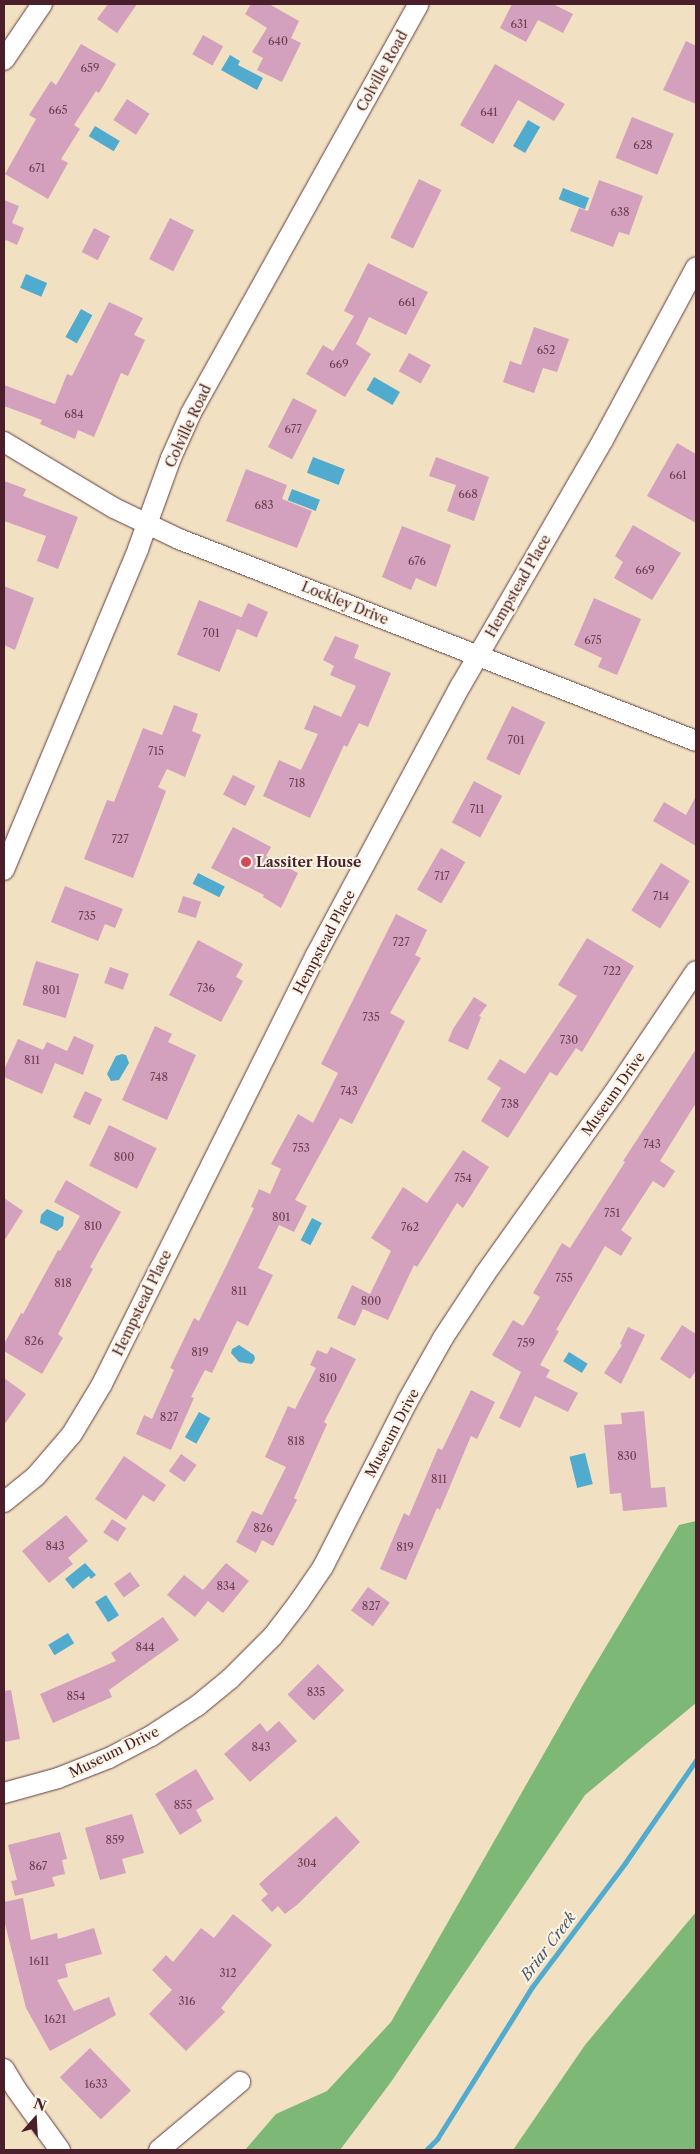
<!DOCTYPE html>
<html>
<head>
<meta charset="utf-8">
<style>
	body { margin:0 }
	#map { position:relative; width:700px; height:2154px; overflow:hidden; background:#f1e0c1; font-family:"Libre Caslon Text",serif }
	div>[style] { position:absolute }
	.forest>* { inset:0; background:#7eb876 }
	.water>* { inset:0; background:#51abce; transform-origin:0 0 }
	.stream>* { height:5px; margin:-2.5px; padding:0 2.5px; transform-origin:2.5px; border-radius:2.5px; background:#51abce }
	.building>* { inset:0; background:#d3a1bd; transform-origin:0 0 }
	.roads { filter:drop-shadow(0 0 1px #633c42) drop-shadow(0 0 1px #633c42) }
	.street>* { height:20px; margin:-10px; padding:0 10px; transform-origin:10px; border-radius:10px; background:#fff }
	.dots>* { width:14px; height:14px; translate:-50% -50%; box-sizing:border-box; border:2px solid #fcf5e5; border-radius:50% }
	span { translate:-50% -50%; white-space:nowrap; text-align:center; line-height:1.15; -webkit-text-stroke:4px #fcf5e5; paint-order:stroke }
	.number-label { font-size:11px; color:#6c4050 }
	.number-label span { -webkit-text-stroke-width:0 }
	.street-label { font-size:14px; color:#4a1f2b }
	.poi-label { font-size:14px; color:#4a1f2b; font-weight:700 }
	.left { translate:0 -50%; text-align:left }
	.water-label { font-size:15px; color:#4d576c; font-style:italic }
	.frame { position:absolute; inset:0; border:5px solid #4a1f2b; pointer-events:none }
	.north { position:absolute; left:10px; top:2094px; width:50px; height:50px; -webkit-text-stroke:4px #fcf5e5; paint-order:stroke; rotate:19deg; font-size:14px; font-weight:700; line-height:20px; text-align:center; color:#4a1f2b }
	.north::after { content:''; display:block; margin:auto; width:18px; height:22px; background:#4a1f2b; clip-path:polygon(50% 0,100% 100%,50% 72%,0 100%) }
</style>
</head>
<body>
<div id="map">
	<div class="forest">
		<div style="clip-path:polygon(696px 1521px,696px 1703px,585px 1795px,391px 2082px,340px 2150px,245px 2150px,276px 2114px,327px 2091px,391px 2022px,583px 1685px,679px 1525px)"></div>
		<div style="clip-path:polygon(696px 1912px,696px 2150px,513px 2150px,585px 2045px)"></div>
	</div>
	<div class="water">
		<div style="clip-path:polygon(230px 55px,240px 61px,238px 65px,263px 78px,257px 90px,221px 70px)"></div>
		<div style="left:528px;top:120px;width:14px;height:30px;rotate:30deg"></div>
		<div style="left:95px;top:126px;width:29px;height:12px;rotate:31deg"></div>
		<div style="left:563px;top:188px;width:28px;height:12px;rotate:21deg"></div>
		<div style="left:26px;top:274px;width:23px;height:15px;rotate:23deg"></div>
		<div style="left:81px;top:309px;width:13px;height:32px;rotate:29deg"></div>
		<div style="left:374px;top:377px;width:30px;height:15px;rotate:30deg"></div>
		<div style="left:313px;top:457px;width:34px;height:17px;rotate:21deg"></div>
		<div style="left:292px;top:489px;width:30px;height:12px;rotate:21deg"></div>
		<div style="left:198px;top:873px;width:30px;height:12px;rotate:27deg"></div>
		<div style="clip-path:polygon(122px 1054px,126px 1055px,129px 1063px,119px 1080px,111px 1081px,107px 1074px,116px 1056px)"></div>
		<div style="clip-path:polygon(47px 1209px,64px 1217px,63px 1226px,57px 1231px,40px 1223px,41px 1215px)"></div>
		<div style="left:312px;top:1218px;width:11px;height:25px;rotate:27deg"></div>
		<div style="clip-path:polygon(239px 1345px,254px 1355px,255px 1359px,252px 1364px,239px 1362px,231px 1353px,232px 1349px)"></div>
		<div style="left:569px;top:1352px;width:22px;height:11px;rotate:32deg"></div>
		<div style="left:199px;top:1412px;width:13px;height:29px;rotate:29deg"></div>
		<div style="left:585px;top:1453px;width:32px;height:16px;rotate:76deg"></div>
		<div style="clip-path:polygon(85px 1563px,96px 1575px,91px 1579px,89px 1576px,73px 1589px,65px 1579px)"></div>
		<div style="left:106px;top:1595px;width:24px;height:13px;rotate:57deg"></div>
		<div style="left:68px;top:1633px;width:12px;height:23px;rotate:59deg"></div>
	</div>
	<div class="stream">
		<div style="left:426px;top:2150px;width:16px;rotate:-45deg"></div>
		<div style="left:437px;top:2139px;width:179px;rotate:-58deg"></div>
		<div style="left:532px;top:1987px;width:155px;rotate:-53.1deg"></div>
		<div style="left:625px;top:1863px;width:125px;rotate:-55.4deg"></div>
	</div>
	<div class="building">
		<div style="clip-path:polygon(108px 4px,137px 4px,117px 33px,97px 19px)"></div>
		<div style="clip-path:polygon(251px 4px,269px 4px,299px 21px,291px 38px,301px 43px,282px 82px,257px 70px,263px 58px,252px 52px,267px 28px,245px 14px)"></div>
		<div style="clip-path:polygon(512px 4px,553px 4px,573px 14px,563px 33px,538px 20px,526px 42px,500px 28px)"></div>
		<div style="left:203px;top:35px;width:23px;height:22px;rotate:29deg"></div>
		<div style="clip-path:polygon(686px 41px,696px 46px,696px 104px,663px 90px)"></div>
		<div style="clip-path:polygon(81px 44px,116px 64px,99px 93px,96px 91px,74px 125px,80px 129px,61px 159px,68px 163px,48px 199px,5px 174px,36px 119px,29px 115px,51px 81px,56px 85px)"></div>
		<div style="clip-path:polygon(495px 64px,565px 104px,554px 121px,518px 100px,493px 144px,460px 125px)"></div>
		<div style="left:127px;top:99px;width:27px;height:25px;rotate:33deg"></div>
		<div style="left:632px;top:117px;width:45px;height:44px;rotate:22deg"></div>
		<div style="left:419px;top:179px;width:25px;height:65px;rotate:26deg"></div>
		<div style="clip-path:polygon(599px 180px,643px 196px,629px 235px,619px 232px,613px 247px,570px 231px,579px 208px,588px 211px)"></div>
		<div style="clip-path:polygon(4px 200px,19px 206px,12px 223px,24px 228px,17px 245px,6px 240px,4px 243px)"></div>
		<div style="left:170px;top:218px;width:27px;height:46px;rotate:27deg"></div>
		<div style="left:94px;top:228px;width:18px;height:27px;rotate:27deg"></div>
		<div style="clip-path:polygon(368px 263px,428px 292px,406px 335px,369px 317px,356px 344px,371px 354px,345px 397px,306px 374px,323px 345px,333px 351px,354px 316px,344px 311px)"></div>
		<div style="clip-path:polygon(109px 302px,143px 318px,134px 335px,145px 340px,128px 376px,121px 373px,94px 437px,78px 430px,75px 439px,40px 424px,42px 420px,4px 406px,4px 385px,55px 404px,67px 374px,72px 376px)"></div>
		<div style="clip-path:polygon(534px 327px,569px 339px,557px 372px,543px 368px,534px 393px,503px 382px,510px 361px,521px 365px)"></div>
		<div style="left:409px;top:353px;width:25px;height:21px;rotate:29deg"></div>
		<div style="left:293px;top:398px;width:27px;height:55px;rotate:27deg"></div>
		<div style="clip-path:polygon(677px 443px,696px 454px,696px 523px,647px 496px)"></div>
		<div style="clip-path:polygon(436px 457px,489px 477px,474px 521px,447px 511px,456px 485px,429px 476px)"></div>
		<div style="clip-path:polygon(246px 469px,287px 485px,282px 499px,312px 511px,297px 548px,226px 521px)"></div>
		<div style="clip-path:polygon(4px 481px,26px 489px,23px 496px,78px 517px,58px 569px,37px 561px,46px 536px,4px 521px)"></div>
		<div style="clip-path:polygon(633px 525px,681px 553px,652px 600px,614px 578px,623px 562px,615px 556px)"></div>
		<div style="clip-path:polygon(402px 526px,451px 545px,436px 587px,416px 578px,411px 590px,382px 577px)"></div>
		<div style="clip-path:polygon(4px 586px,34px 598px,15px 650px,4px 645px)"></div>
		<div style="clip-path:polygon(594px 598px,641px 619px,617px 675px,598px 667px,602px 658px,574px 645px)"></div>
		<div style="left:199px;top:600px;width:46px;height:59px;rotate:22deg"></div>
		<div style="left:248px;top:603px;width:22px;height:28px;rotate:24deg"></div>
		<div style="clip-path:polygon(335px 636px,359px 645px,354px 658px,391px 673px,368px 727px,359px 723px,347px 747px,344px 745px,310px 818px,263px 796px,279px 760px,301px 770px,318px 734px,304px 729px,314px 705px,341px 717px,356px 686px,330px 675px,334px 666px,323px 660px)"></div>
		<div style="clip-path:polygon(174px 705px,198px 714px,192px 731px,201px 735px,185px 777px,167px 769px,158px 787px,166px 791px,133px 878px,84px 859px,107px 800px,114px 802px,143px 728px,162px 735px)"></div>
		<div style="left:512px;top:706px;width:37px;height:59px;rotate:26deg"></div>
		<div style="left:233px;top:775px;width:25px;height:22px;rotate:27deg"></div>
		<div style="left:474px;top:781px;width:32px;height:47px;rotate:28deg"></div>
		<div style="clip-path:polygon(696px 796px,696px 846px,653px 821px,664px 802px,686px 815px)"></div>
		<div style="clip-path:polygon(233px 827px,271px 847px,266px 856px,298px 873px,281px 908px,263px 897px,264px 895px,211px 868px)"></div>
		<div style="left:441px;top:848px;width:28px;height:48px;rotate:30deg"></div>
		<div style="left:661px;top:863px;width:34px;height:56px;rotate:32deg"></div>
		<div style="clip-path:polygon(65px 886px,123px 909px,115px 928px,105px 924px,98px 941px,51px 922px)"></div>
		<div style="left:183px;top:896px;width:19px;height:17px;rotate:18deg"></div>
		<div style="clip-path:polygon(396px 914px,427px 930px,415px 955px,421px 958px,390px 1013px,405px 1021px,352px 1124px,340px 1118px,295px 1200px,307px 1206px,294px 1232px,279px 1225px,258px 1268px,273px 1275px,248px 1326px,237px 1321px,212px 1373px,205px 1370px,191px 1397px,194px 1398px,171px 1450px,136px 1434px,144px 1415px,152px 1419px,174px 1370px,170px 1368px,194px 1318px,199px 1321px,231px 1256px,254px 1208px,251px 1207px,259px 1189px,270px 1194px,281px 1169px,271px 1164px,298px 1114px,313px 1123px,338px 1073px,321px 1064px)"></div>
		<div style="clip-path:polygon(587px 938px,634px 966px,582px 1052px,576px 1048px,557px 1076px,550px 1072px,508px 1138px,481px 1121px,501px 1088px,487px 1079px,500px 1059px,525px 1074px,577px 996px,558px 985px)"></div>
		<div style="clip-path:polygon(198px 940px,243px 964px,236px 977px,243px 981px,221px 1022px,169px 995px)"></div>
		<div style="left:36px;top:961px;width:45px;height:46px;rotate:17deg"></div>
		<div style="left:110px;top:967px;width:20px;height:17px;rotate:20deg"></div>
		<div style="clip-path:polygon(474px 997px,487px 1005px,479px 1016px,481px 1017px,468px 1050px,448px 1041px,453px 1029px)"></div>
		<div style="clip-path:polygon(155px 1026px,172px 1034px,168px 1042px,196px 1055px,167px 1120px,122px 1100px)"></div>
		<div style="clip-path:polygon(74px 1036px,94px 1045px,83px 1075px,55px 1063px,42px 1094px,4px 1077px,4px 1070px,18px 1039px,43px 1050px,47px 1042px,67px 1051px)"></div>
		<div style="clip-path:polygon(696px 1049px,696px 1103px,660px 1161px,675px 1171px,664px 1188px,653px 1181px,621px 1230px,632px 1238px,621px 1256px,605px 1246px,556px 1330px,559px 1331px,540px 1365px,550px 1370px,546px 1377px,578px 1393px,568px 1412px,535px 1396px,520px 1428px,499px 1418px,521px 1372px,492px 1355px,513px 1320px,523px 1326px,540px 1297px,533px 1293px,562px 1243px,570px 1248px,625px 1162px,623px 1161px)"></div>
		<div style="left:85px;top:1091px;width:19px;height:29px;rotate:25deg"></div>
		<div style="left:109px;top:1125px;width:53px;height:45px;rotate:26deg"></div>
		<div style="clip-path:polygon(463px 1150px,489px 1167px,463px 1208px,457px 1203px,417px 1267px,414px 1265px,388px 1320px,363px 1309px,355px 1326px,337px 1318px,352px 1285px,370px 1294px,391px 1251px,371px 1238px,403px 1187px,427px 1203px)"></div>
		<div style="clip-path:polygon(66px 1180px,121px 1212px,90px 1267px,93px 1269px,58px 1334px,63px 1338px,42px 1374px,4px 1351px,4px 1344px,21px 1313px,23px 1314px,58px 1250px,60px 1251px,80px 1216px,54px 1202px)"></div>
		<div style="clip-path:polygon(4px 1198px,23px 1211px,4px 1241px)"></div>
		<div style="clip-path:polygon(682px 1325px,696px 1334px,696px 1371px,690px 1379px,660px 1359px)"></div>
		<div style="clip-path:polygon(628px 1327px,645px 1335px,621px 1384px,604px 1373px,622px 1345px,620px 1344px)"></div>
		<div style="clip-path:polygon(331px 1347px,356px 1359px,324px 1422px,327px 1424px,294px 1498px,297px 1500px,273px 1546px,262px 1540px,256px 1553px,236px 1542px,252px 1511px,262px 1515px,286px 1467px,265px 1457px,288px 1406px,295px 1409px,316px 1368px,310px 1365px,317px 1350px,327px 1354px)"></div>
		<div style="clip-path:polygon(4px 1378px,26px 1394px,4px 1425px)"></div>
		<div style="clip-path:polygon(471px 1390px,495px 1402px,477px 1439px,471px 1436px,440px 1510px,437px 1508px,406px 1580px,380px 1569px,404px 1513px,409px 1516px,438px 1448px,442px 1450px)"></div>
		<div style="clip-path:polygon(644px 1411px,651px 1488px,665px 1487px,667px 1507px,623px 1511px,621px 1493px,610px 1494px,604px 1425px,622px 1424px,621px 1413px)"></div>
		<div style="left:181px;top:1454px;width:19px;height:21px;rotate:35deg"></div>
		<div style="clip-path:polygon(124px 1456px,166px 1485px,154px 1502px,143px 1495px,126px 1520px,95px 1499px)"></div>
		<div style="clip-path:polygon(66px 1515px,88px 1541px,68px 1558px,73px 1564px,49px 1583px,22px 1551px)"></div>
		<div style="left:112px;top:1519px;width:17px;height:16px;rotate:33deg"></div>
		<div style="clip-path:polygon(226px 1563px,249px 1581px,223px 1613px,208px 1601px,195px 1617px,167px 1595px,184px 1575px,203px 1590px)"></div>
		<div style="left:130px;top:1572px;width:17px;height:20px;rotate:54deg"></div>
		<div style="left:368px;top:1587px;width:27px;height:29px;rotate:36deg"></div>
		<div style="clip-path:polygon(163px 1617px,179px 1640px,109px 1690px,112px 1697px,53px 1723px,40px 1694px,116px 1661px,111px 1653px)"></div>
		<div style="left:318px;top:1664px;width:37px;height:43px;rotate:45deg"></div>
		<div style="clip-path:polygon(11px 1690px,20px 1739px,4px 1742px,4px 1691px)"></div>
		<div style="clip-path:polygon(279px 1721px,297px 1741px,250px 1782px,224px 1754px,260px 1723px,267px 1732px)"></div>
		<div style="clip-path:polygon(196px 1769px,214px 1799px,196px 1810px,202px 1821px,180px 1835px,155px 1794px)"></div>
		<div style="clip-path:polygon(132px 1814px,144px 1853px,122px 1859px,126px 1873px,100px 1880px,85px 1828px)"></div>
		<div style="clip-path:polygon(336px 1816px,360px 1842px,298px 1904px,285px 1914px,278px 1906px,272px 1912px,261px 1900px,268px 1894px,259px 1884px)"></div>
		<div style="clip-path:polygon(60px 1832px,67px 1859px,62px 1860px,65px 1874px,52px 1877px,55px 1886px,15px 1896px,11px 1881px,17px 1880px,8px 1845px)"></div>
		<div style="clip-path:polygon(23px 1898px,31px 1940px,57px 1933px,58px 1939px,94px 1928px,102px 1954px,65px 1964px,68px 1977px,57px 1980px,74px 2011px,109px 1997px,116px 2015px,50px 2051px,26px 2008px,4px 1920px,4px 1902px)"></div>
		<div style="clip-path:polygon(233px 1914px,272px 1945px,221px 2008px,225px 2012px,186px 2051px,149px 2014px,172px 1990px,152px 1970px,166px 1955px,173px 1962px,201px 1928px,214px 1938px)"></div>
		<div style="left:90px;top:2048px;width:59px;height:42px;rotate:46deg"></div>
	</div>
	<div class="roads">
		<div class="street">
			<div style="left:4px;top:60px;width:68px;rotate:-55.8deg"></div>
			<div style="left:4px;top:442px;width:128px;rotate:31deg"></div>
			<div style="left:114px;top:508px;width:72px;rotate:25.5deg"></div>
			<div style="left:179px;top:539px;width:555px;rotate:21.34deg"></div>
			<div style="left:4px;top:870px;width:348px;rotate:-67.3deg"></div>
			<div style="left:138px;top:549px;width:97px;rotate:-70.1deg"></div>
			<div style="left:171px;top:458px;width:49px;rotate:-66deg"></div>
			<div style="left:191px;top:413px;width:468px;rotate:-60.9deg"></div>
			<div style="left:4px;top:1502px;width:41px;rotate:-39.1deg"></div>
			<div style="left:36px;top:1476px;width:55px;rotate:-49.4deg"></div>
			<div style="left:72px;top:1434px;width:58px;rotate:-59deg"></div>
			<div style="left:102px;top:1384px;width:479px;rotate:-63.5deg"></div>
			<div style="left:316px;top:955px;width:306px;rotate:-61.8deg"></div>
			<div style="left:461px;top:685px;width:283px;rotate:-59.9deg"></div>
			<div style="left:603px;top:440px;width:196px;rotate:-61.7deg"></div>
			<div style="left:4px;top:1793px;width:56px;rotate:-15.5deg"></div>
			<div style="left:58px;top:1778px;width:55px;rotate:-21.4deg"></div>
			<div style="left:109px;top:1758px;width:47px;rotate:-27.6deg"></div>
			<div style="left:151px;top:1736px;width:55px;rotate:-33.1deg"></div>
			<div style="left:197px;top:1706px;width:43px;rotate:-39.3deg"></div>
			<div style="left:230px;top:1679px;width:61px;rotate:-45deg"></div>
			<div style="left:273px;top:1636px;width:43px;rotate:-52.6deg"></div>
			<div style="left:299px;top:1602px;width:42px;rotate:-55.6deg"></div>
			<div style="left:323px;top:1567px;width:185px;rotate:-63deg"></div>
			<div style="left:407px;top:1402px;width:73px;rotate:-60.6deg"></div>
			<div style="left:443px;top:1338px;width:77px;rotate:-56.7deg"></div>
			<div style="left:485px;top:1274px;width:221px;rotate:-54.6deg"></div>
			<div style="left:613px;top:1094px;width:148px;rotate:-56deg"></div>
			<div style="left:4px;top:2069px;width:23px;rotate:59deg"></div>
			<div style="left:16px;top:2089px;width:75px;rotate:54.2deg"></div>
			<div style="left:159px;top:2150px;width:106px;rotate:-40deg"></div>
		</div>
	</div>
	<div class="dots">
		<div style="left:246px;top:862px;background:#d1495b"></div>
	</div>
	<div class="number-label">
		<span style="left:519px;top:24px">631</span>
		<span style="left:278px;top:41px">640</span>
		<span style="left:90px;top:68px">659</span>
		<span style="left:58px;top:110px">665</span>
		<span style="left:489px;top:112px">641</span>
		<span style="left:643px;top:145px">628</span>
		<span style="left:37px;top:168px">671</span>
		<span style="left:620px;top:212px">638</span>
		<span style="left:407px;top:302px">661</span>
		<span style="left:546px;top:350px">652</span>
		<span style="left:339px;top:364px">669</span>
		<span style="left:74px;top:414px">684</span>
		<span style="left:293px;top:429px">677</span>
		<span style="left:678px;top:475px">661</span>
		<span style="left:468px;top:494px">668</span>
		<span style="left:264px;top:505px">683</span>
		<span style="left:417px;top:561px">676</span>
		<span style="left:645px;top:570px">669</span>
		<span style="left:211px;top:633px">701</span>
		<span style="left:593px;top:640px">675</span>
		<span style="left:516px;top:740px">701</span>
		<span style="left:156px;top:751px">715</span>
		<span style="left:297px;top:783px">718</span>
		<span style="left:477px;top:809px">711</span>
		<span style="left:120px;top:839px">727</span>
		<span style="left:442px;top:876px">717</span>
		<span style="left:661px;top:896px">714</span>
		<span style="left:87px;top:916px">735</span>
		<span style="left:401px;top:942px">727</span>
		<span style="left:612px;top:971px">722</span>
		<span style="left:206px;top:988px">736</span>
		<span style="left:51px;top:990px">801</span>
		<span style="left:371px;top:1017px">735</span>
		<span style="left:569px;top:1040px">730</span>
		<span style="left:32px;top:1060px">811</span>
		<span style="left:159px;top:1077px">748</span>
		<span style="left:349px;top:1091px">743</span>
		<span style="left:510px;top:1104px">738</span>
		<span style="left:652px;top:1144px">743</span>
		<span style="left:301px;top:1148px">753</span>
		<span style="left:124px;top:1157px">800</span>
		<span style="left:463px;top:1178px">754</span>
		<span style="left:612px;top:1213px">751</span>
		<span style="left:281px;top:1217px">801</span>
		<span style="left:93px;top:1226px">810</span>
		<span style="left:410px;top:1227px">762</span>
		<span style="left:564px;top:1278px">755</span>
		<span style="left:63px;top:1283px">818</span>
		<span style="left:239px;top:1291px">811</span>
		<span style="left:371px;top:1301px">800</span>
		<span style="left:34px;top:1341px">826</span>
		<span style="left:526px;top:1343px">759</span>
		<span style="left:200px;top:1352px">819</span>
		<span style="left:328px;top:1378px">810</span>
		<span style="left:169px;top:1417px">827</span>
		<span style="left:296px;top:1441px">818</span>
		<span style="left:627px;top:1456px">830</span>
		<span style="left:439px;top:1479px">811</span>
		<span style="left:263px;top:1528px">826</span>
		<span style="left:55px;top:1546px">843</span>
		<span style="left:405px;top:1547px">819</span>
		<span style="left:226px;top:1586px">834</span>
		<span style="left:371px;top:1606px">827</span>
		<span style="left:145px;top:1647px">844</span>
		<span style="left:316px;top:1692px">835</span>
		<span style="left:76px;top:1696px">854</span>
		<span style="left:261px;top:1747px">843</span>
		<span style="left:183px;top:1805px">855</span>
		<span style="left:115px;top:1840px">859</span>
		<span style="left:307px;top:1863px">304</span>
		<span style="left:38px;top:1866px">867</span>
		<span style="left:39px;top:1961px">1611</span>
		<span style="left:228px;top:1973px">312</span>
		<span style="left:187px;top:2001px">316</span>
		<span style="left:55px;top:2019px">1621</span>
		<span style="left:96px;top:2084px">1633</span>
	</div>
	<div class="street-label">
		<span style="left:382px;top:71px;rotate:-61deg">Colville Road</span>
		<span style="left:188px;top:426px;rotate:-65deg">Colville Road</span>
		<span style="left:518px;top:586px;rotate:-60deg">Hempstead Place</span>
		<span style="left:345px;top:603px;rotate:22deg">Lockley Drive</span>
		<span style="left:324px;top:942px;rotate:-62deg">Hempstead Place</span>
		<span style="left:613px;top:1094px;rotate:-55deg">Museum Drive</span>
		<span style="left:142px;top:1303px;rotate:-64deg">Hempstead Place</span>
		<span style="left:392px;top:1433px;rotate:-62deg">Museum Drive</span>
		<span style="left:114px;top:1752px;rotate:-26deg">Museum Drive</span>
	</div>
	<div class="poi-label">
		<span class="left" style="left:256px;top:862px">Lassiter House</span>
	</div>
	<div class="water-label">
		<span style="left:548px;top:1946px;rotate:-53deg">Briar Creek</span>
	</div>
	<div class="frame"></div>
	<div class="north">N</div>
</div>
</body>
</html>
